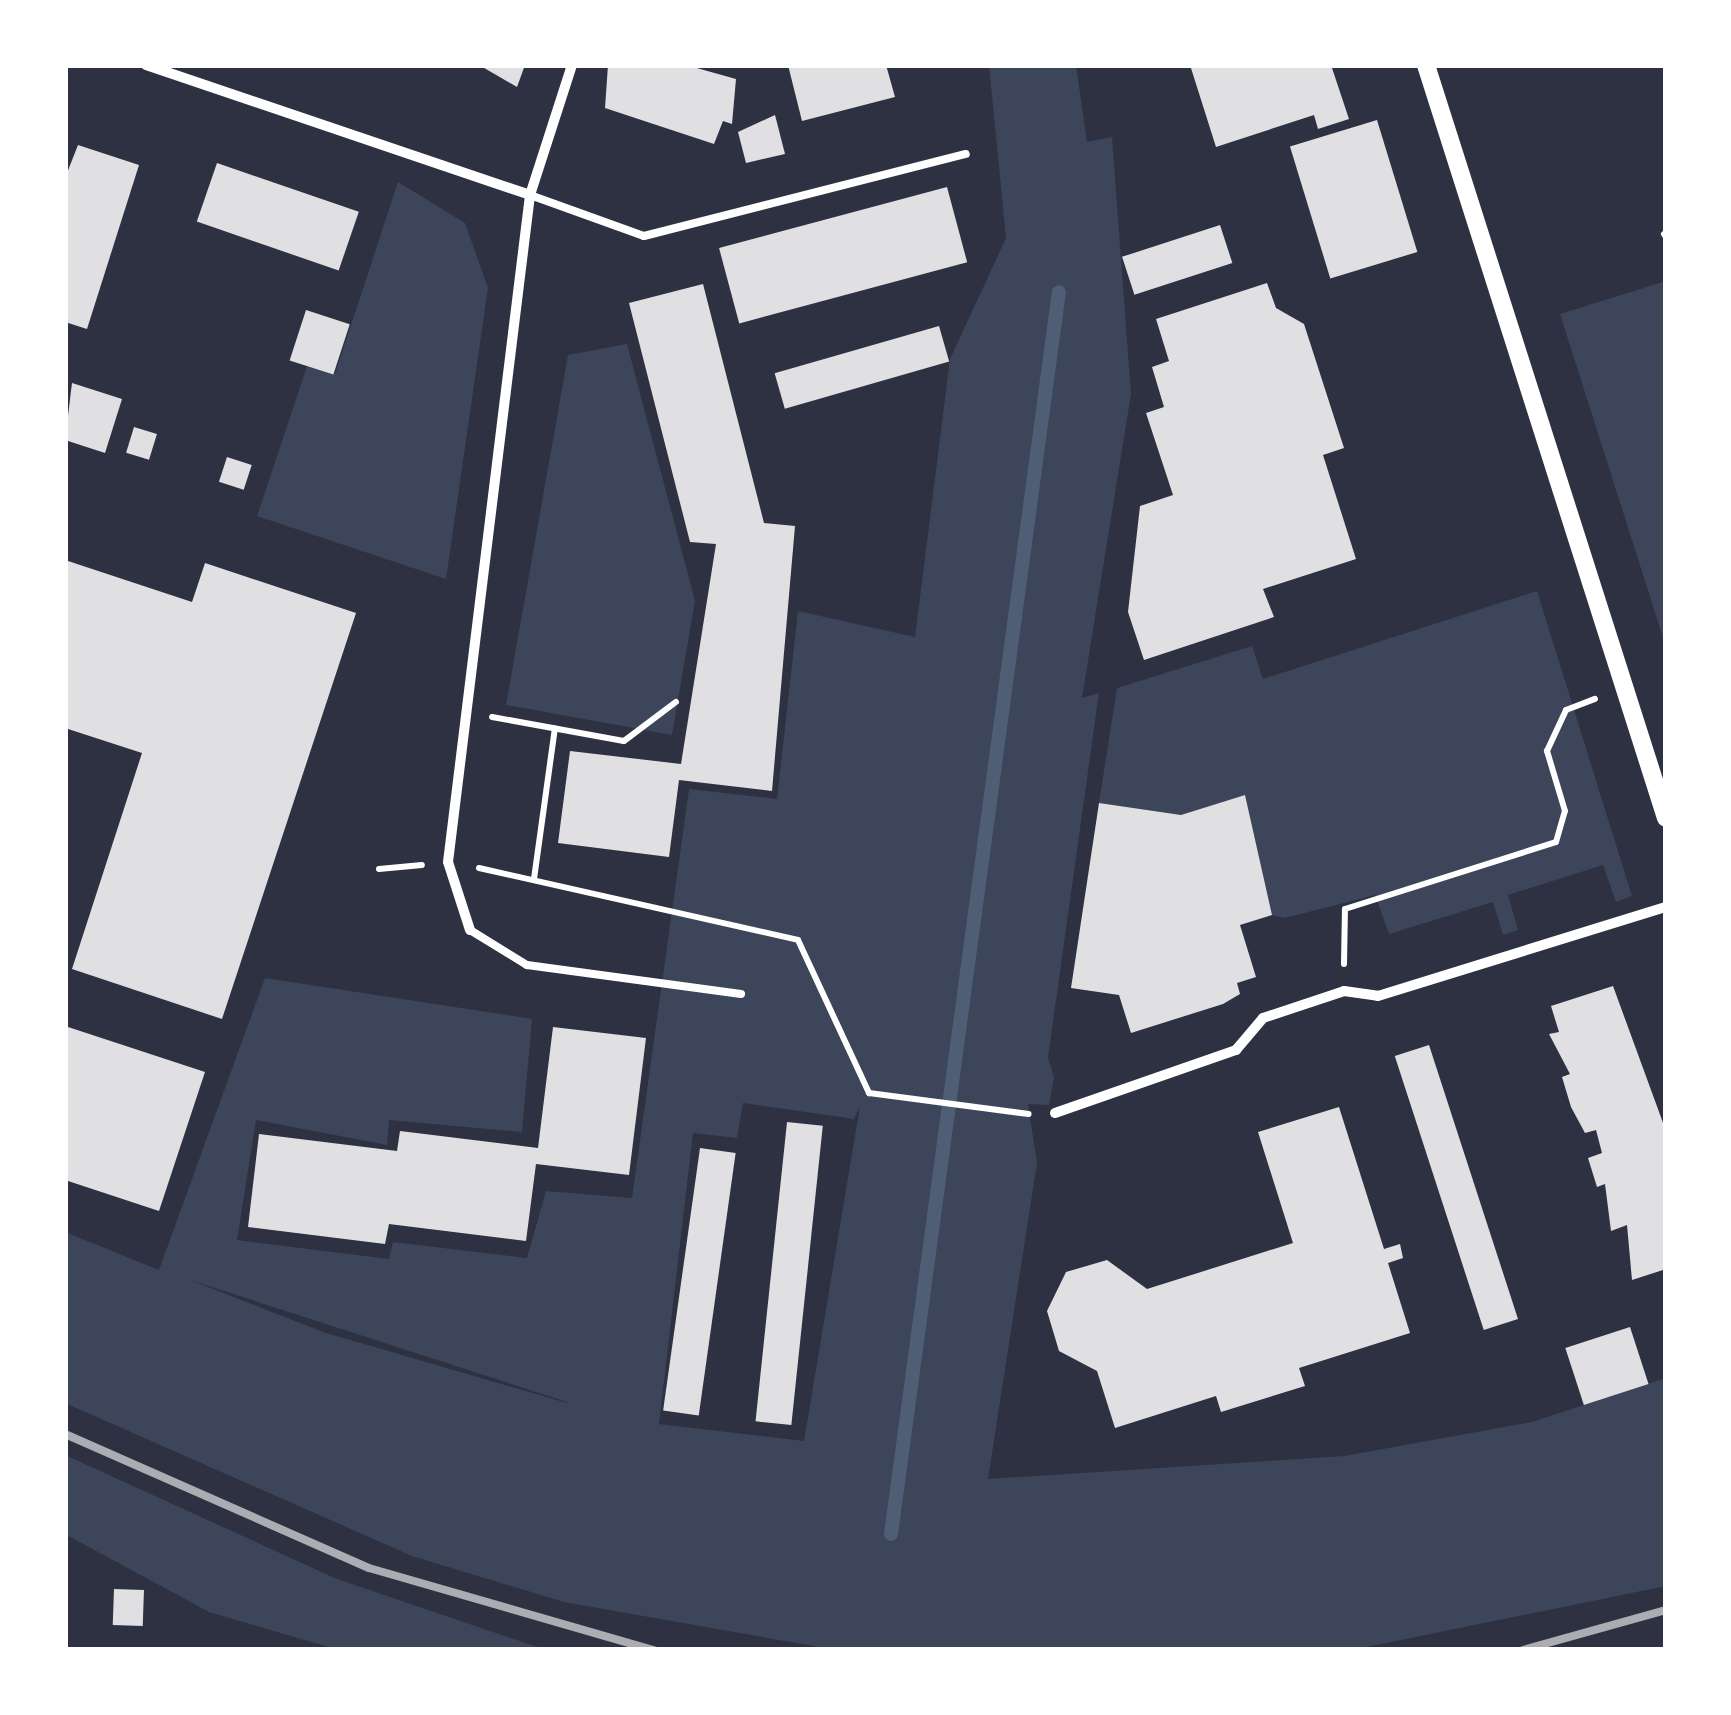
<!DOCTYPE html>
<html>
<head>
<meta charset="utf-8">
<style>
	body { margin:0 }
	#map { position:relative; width:1731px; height:1715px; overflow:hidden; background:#2d3142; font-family:"PT Sans",sans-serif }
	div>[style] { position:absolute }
	.green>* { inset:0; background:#3c4559 }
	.stream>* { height:14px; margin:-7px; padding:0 7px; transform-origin:7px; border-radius:7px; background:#4f5d75 }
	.building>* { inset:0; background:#e0e0e3; transform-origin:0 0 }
	.path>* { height:6px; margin:-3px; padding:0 3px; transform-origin:3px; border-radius:3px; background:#fff }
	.service>* { height:8px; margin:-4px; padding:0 4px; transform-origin:4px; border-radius:4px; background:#fff }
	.minor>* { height:10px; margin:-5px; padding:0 5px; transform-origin:5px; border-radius:5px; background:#fff }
	.tertiary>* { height:18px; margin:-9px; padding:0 9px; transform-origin:9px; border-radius:9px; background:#fff }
	.rail>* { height:8px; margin:-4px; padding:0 4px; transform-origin:4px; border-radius:4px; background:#abadb3 }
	span { translate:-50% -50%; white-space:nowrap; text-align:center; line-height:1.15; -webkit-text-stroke:9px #fff; paint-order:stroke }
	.frame { position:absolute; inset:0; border:68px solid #fff; pointer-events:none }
</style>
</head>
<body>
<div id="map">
	<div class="green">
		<div style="clip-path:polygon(evenodd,989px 65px,1076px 65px,1087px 142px,1112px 137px,1131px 394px,1082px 698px,1099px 693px,1048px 1058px,1054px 1077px,1049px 1105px,1028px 1104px,1037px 1163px,988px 1479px,1344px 1456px,1532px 1422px,1666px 1378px,1666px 1586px,1352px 1650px,836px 1650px,564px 1602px,412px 1556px,65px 1403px,65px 1232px,159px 1270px,265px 978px,532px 1019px,522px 1132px,389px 1120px,387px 1145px,256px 1120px,237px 1240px,389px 1259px,393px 1242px,527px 1258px,546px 1191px,632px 1198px,689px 789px,777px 799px,798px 611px,915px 637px,950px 359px,1006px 238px,989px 65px,743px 1103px,854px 1119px,860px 1106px,804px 1441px,659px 1424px,693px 1133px,737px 1138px,743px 1103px,989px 65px,190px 1280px,567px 1402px,567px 1403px,323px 1332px,190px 1280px)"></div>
		<div style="clip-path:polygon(398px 182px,465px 223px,488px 288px,446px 579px,257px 516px,307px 366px,335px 374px)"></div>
		<div style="clip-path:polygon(1666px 281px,1666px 647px,1560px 314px)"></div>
		<div style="clip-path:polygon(627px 344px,695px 601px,672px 735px,506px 705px,568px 355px)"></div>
		<div style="clip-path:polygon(1537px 591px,1632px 896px,1616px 902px,1603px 865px,1508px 895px,1518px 930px,1503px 935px,1493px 902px,1389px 934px,1375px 895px,1285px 918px,1272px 915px,1245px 795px,1181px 815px,1099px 803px,1117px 688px,1252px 646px,1263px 679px)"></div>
		<div style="clip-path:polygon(65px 1455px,337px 1579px,546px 1650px,339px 1650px,209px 1612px,65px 1534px)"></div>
	</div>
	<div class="stream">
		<div style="left:891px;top:1534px;width:1253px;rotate:-82.3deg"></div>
	</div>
	<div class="building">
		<div style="clip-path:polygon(479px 65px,525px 65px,517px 87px)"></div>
		<div style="clip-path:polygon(608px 65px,686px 65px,736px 79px,732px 124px,723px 121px,714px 144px,605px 108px)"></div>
		<div style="clip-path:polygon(788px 65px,886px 65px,895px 97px,802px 121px)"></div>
		<div style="clip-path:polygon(1190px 65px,1331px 65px,1349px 119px,1318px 129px,1314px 115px,1216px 147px)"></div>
		<div style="clip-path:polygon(775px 115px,785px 154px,746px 163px,738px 132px)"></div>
		<div style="left:1377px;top:120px;width:138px;height:91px;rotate:73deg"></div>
		<div style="clip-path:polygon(78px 145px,139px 165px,87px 329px,65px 322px,65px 178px)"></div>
		<div style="left:217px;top:163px;width:150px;height:62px;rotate:19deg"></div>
		<div style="left:947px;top:187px;width:78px;height:236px;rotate:75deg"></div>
		<div style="left:1220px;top:225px;width:40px;height:103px;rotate:72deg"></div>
		<div style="clip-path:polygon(1267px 283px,1276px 308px,1304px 324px,1344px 448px,1323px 455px,1356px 559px,1263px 589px,1274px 617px,1144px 660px,1128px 612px,1140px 506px,1173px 495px,1146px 413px,1164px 407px,1152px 367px,1169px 361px,1156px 319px)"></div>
		<div style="clip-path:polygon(703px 284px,764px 523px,795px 526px,772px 791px,679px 780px,669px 857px,558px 843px,570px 751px,681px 764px,716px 544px,690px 542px,629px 303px)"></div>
		<div style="left:306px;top:310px;width:46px;height:53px;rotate:18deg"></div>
		<div style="left:939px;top:326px;width:37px;height:171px;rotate:74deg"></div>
		<div style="clip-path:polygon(72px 383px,122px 399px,105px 453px,65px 440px)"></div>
		<div style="left:134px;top:427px;width:24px;height:27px;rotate:17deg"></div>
		<div style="left:227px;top:457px;width:26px;height:26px;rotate:18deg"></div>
		<div style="clip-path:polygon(65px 560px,192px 602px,205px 563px,356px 613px,222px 1019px,72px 969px,142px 753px,65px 728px)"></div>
		<div style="clip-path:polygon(1245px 795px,1272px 915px,1240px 925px,1256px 977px,1237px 983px,1240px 994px,1223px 1004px,1131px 1033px,1119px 995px,1071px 988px,1099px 803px,1181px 815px)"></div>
		<div style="clip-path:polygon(1613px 986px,1666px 1131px,1666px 1269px,1632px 1280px,1627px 1225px,1611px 1231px,1605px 1184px,1597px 1187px,1588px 1158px,1602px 1153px,1596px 1130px,1585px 1133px,1571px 1107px,1562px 1077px,1570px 1074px,1549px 1034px,1559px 1032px,1551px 1006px)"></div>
		<div style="clip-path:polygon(65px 1026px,205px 1072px,159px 1211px,65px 1180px)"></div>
		<div style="clip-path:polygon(553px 1027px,646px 1038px,629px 1175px,536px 1164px,526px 1241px,389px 1224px,385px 1244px,248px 1227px,259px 1134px,397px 1151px,400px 1131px,538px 1148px)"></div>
		<div style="left:1429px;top:1045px;width:288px;height:36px;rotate:72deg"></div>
		<div style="clip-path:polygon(1339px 1107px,1384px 1249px,1400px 1244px,1403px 1258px,1388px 1263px,1410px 1333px,1299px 1368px,1305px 1386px,1221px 1412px,1216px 1396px,1115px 1428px,1097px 1371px,1059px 1351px,1047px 1311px,1066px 1272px,1107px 1260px,1147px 1289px,1293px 1243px,1258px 1132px)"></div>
		<div style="left:787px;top:1122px;width:36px;height:301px;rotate:6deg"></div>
		<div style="left:700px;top:1148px;width:36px;height:265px;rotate:8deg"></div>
		<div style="left:1630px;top:1327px;width:60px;height:68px;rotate:72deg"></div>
		<div style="left:114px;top:1589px;width:30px;height:36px;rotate:2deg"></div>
	</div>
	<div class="path">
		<div style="left:1664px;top:234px;width:4px;rotate:56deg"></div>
		<div style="left:492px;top:717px;width:134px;rotate:10.3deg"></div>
		<div style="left:624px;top:741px;width:65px;rotate:-36.9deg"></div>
		<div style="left:479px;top:868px;width:327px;rotate:12.7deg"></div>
		<div style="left:798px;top:940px;width:169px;rotate:65.1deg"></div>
		<div style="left:869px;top:1093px;width:161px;rotate:7.5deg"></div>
		<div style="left:379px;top:869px;width:43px;rotate:-5.3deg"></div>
		<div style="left:534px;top:879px;width:152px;rotate:-82.1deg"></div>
		<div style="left:1344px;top:964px;width:55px;rotate:-89deg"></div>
		<div style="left:1345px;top:909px;width:221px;rotate:-17.6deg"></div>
		<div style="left:1556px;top:842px;width:32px;rotate:-74deg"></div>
		<div style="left:1565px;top:811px;width:63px;rotate:-106.7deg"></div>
		<div style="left:1547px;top:751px;width:45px;rotate:-65.1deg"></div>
		<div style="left:1566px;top:710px;width:31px;rotate:-21deg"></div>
	</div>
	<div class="service">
		<div style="left:530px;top:195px;width:121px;rotate:19.8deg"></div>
		<div style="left:644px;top:236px;width:332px;rotate:-14.3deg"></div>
		<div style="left:470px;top:930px;width:67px;rotate:31.6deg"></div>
		<div style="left:527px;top:965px;width:216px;rotate:7.7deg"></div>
	</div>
	<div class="minor">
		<div style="left:146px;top:65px;width:405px;rotate:18.7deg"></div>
		<div style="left:470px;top:930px;width:71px;rotate:-107.9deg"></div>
		<div style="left:448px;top:862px;width:672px;rotate:-82.99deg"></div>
		<div style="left:530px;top:195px;width:137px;rotate:-72.1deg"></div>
		<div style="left:1055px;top:1113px;width:192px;rotate:-19.2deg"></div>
		<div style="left:1236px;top:1050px;width:42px;rotate:-49.8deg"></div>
		<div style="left:1263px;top:1018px;width:85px;rotate:-18.4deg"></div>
		<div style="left:1344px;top:991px;width:34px;rotate:8deg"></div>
		<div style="left:1378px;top:996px;width:301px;rotate:-17.2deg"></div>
	</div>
	<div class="tertiary">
		<div style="left:1426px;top:65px;width:790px;rotate:72.32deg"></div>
	</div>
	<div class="rail">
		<div style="left:65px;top:1434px;width:332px;rotate:23.8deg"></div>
		<div style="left:369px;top:1568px;width:297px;rotate:16.1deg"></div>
		<div style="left:1523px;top:1650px;width:148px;rotate:-15.6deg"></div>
	</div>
	<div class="frame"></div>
</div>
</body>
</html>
